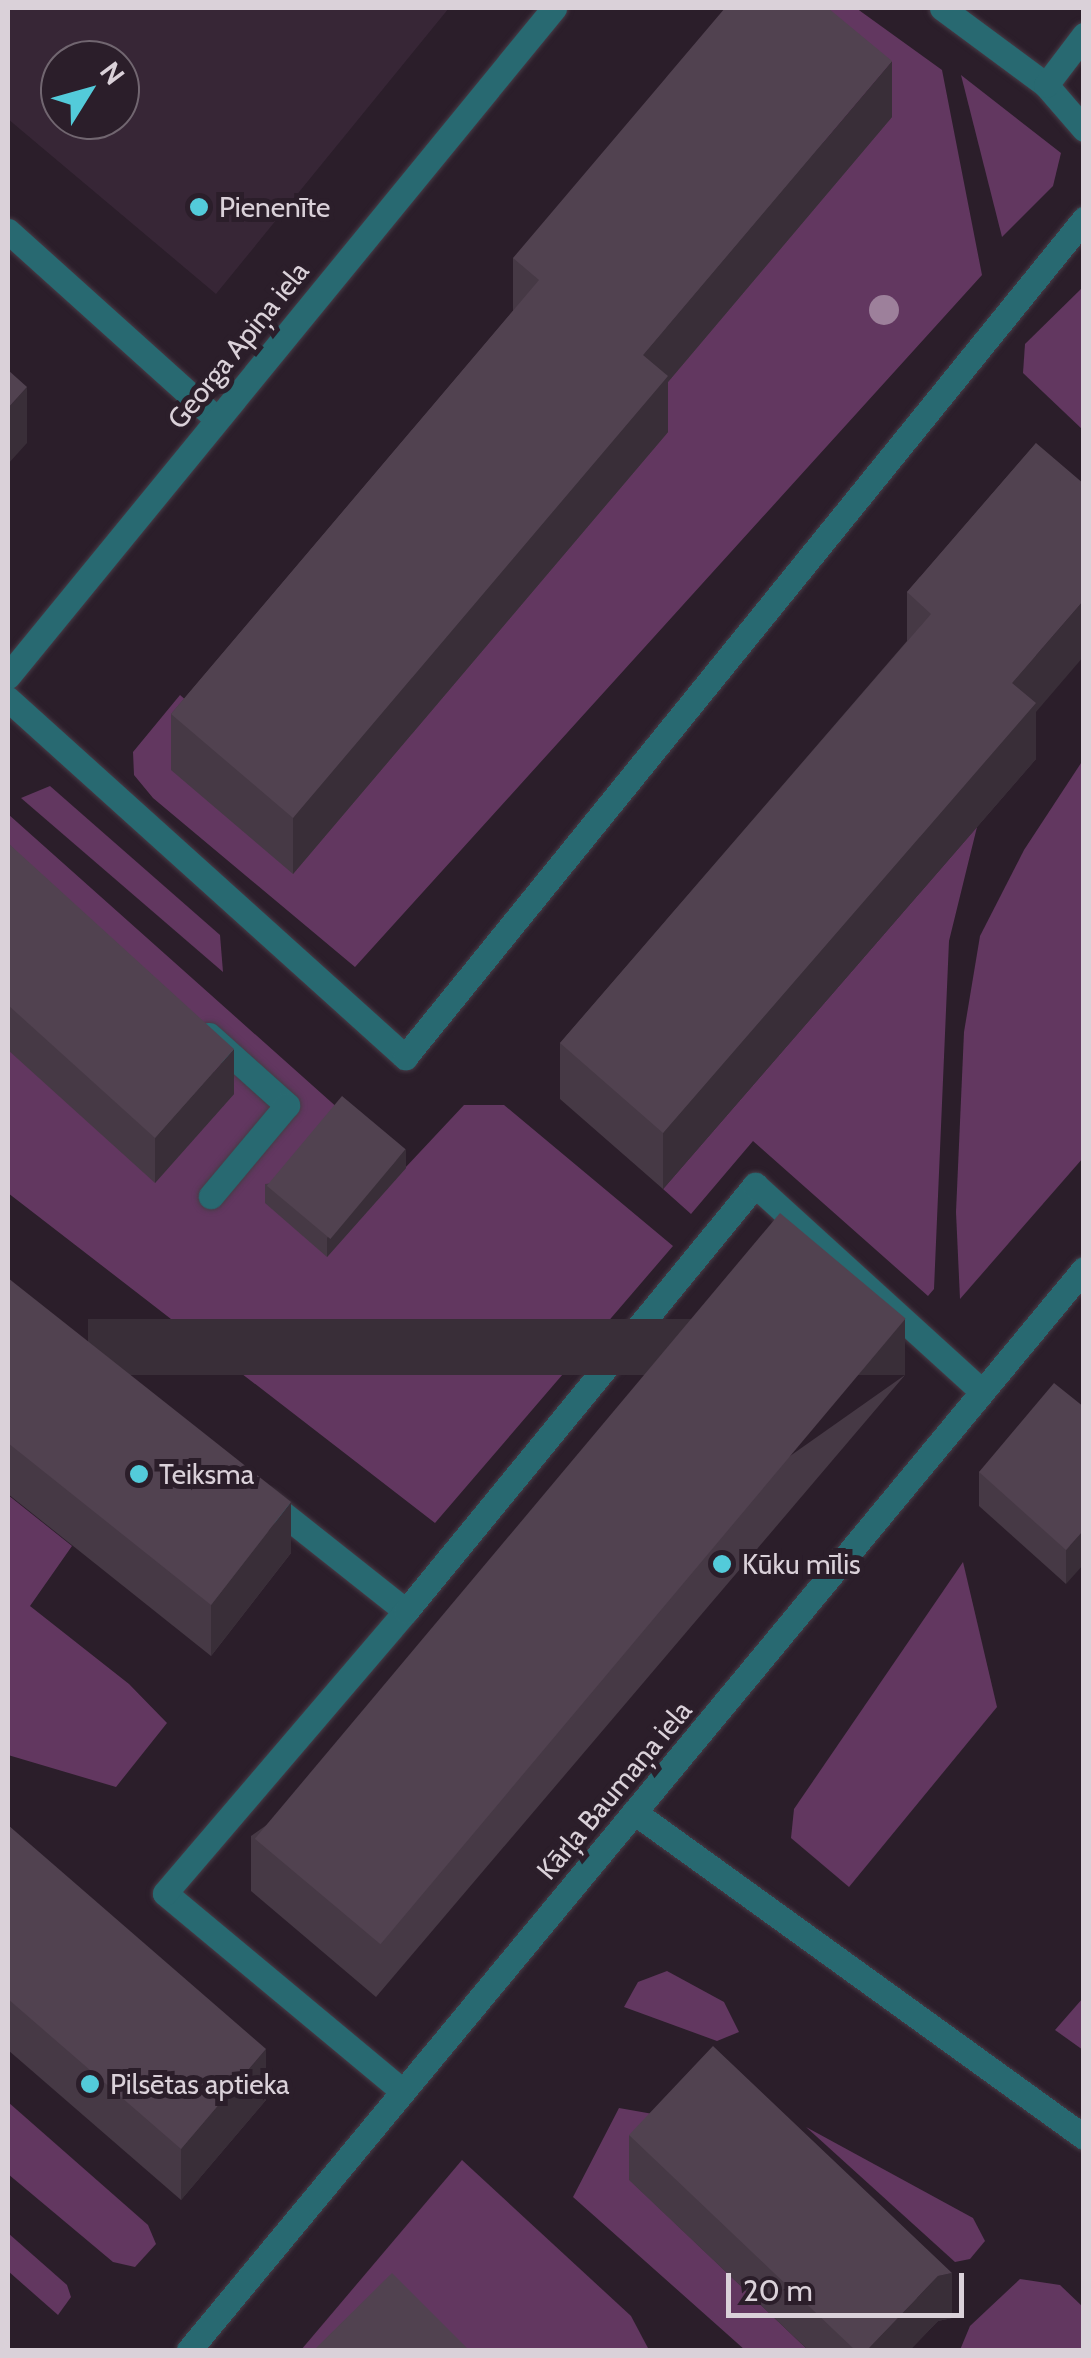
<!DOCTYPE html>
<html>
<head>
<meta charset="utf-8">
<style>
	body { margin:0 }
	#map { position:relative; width:1091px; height:2358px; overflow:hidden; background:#2b1e2a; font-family:Cabin,sans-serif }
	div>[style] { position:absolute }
	.built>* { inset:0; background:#372636 }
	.green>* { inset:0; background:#623760 }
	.roads { filter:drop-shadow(0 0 2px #473b46) drop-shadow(0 0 2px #473b46) }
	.minor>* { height:25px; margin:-12.5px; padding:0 12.5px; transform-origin:12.5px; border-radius:12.5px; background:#286971 }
	.trees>* { width:30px; height:30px; margin:-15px; border-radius:50%; background:#9d809b }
	.wall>* { inset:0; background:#463945 }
	.shaded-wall>* { inset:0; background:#392e38; transform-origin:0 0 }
	.building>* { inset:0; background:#514250; transform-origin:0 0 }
	.dots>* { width:28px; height:28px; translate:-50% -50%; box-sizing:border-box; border:5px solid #2b1e2a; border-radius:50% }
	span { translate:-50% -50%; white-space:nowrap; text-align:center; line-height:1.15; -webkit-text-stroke:10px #2b1e2a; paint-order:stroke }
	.poi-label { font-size:28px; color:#dad1d9 }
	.left { translate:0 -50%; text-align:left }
	.street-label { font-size:28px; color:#dad1d9 }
	.frame { position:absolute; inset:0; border:10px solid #dad1d9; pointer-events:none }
	.north { position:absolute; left:40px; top:40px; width:100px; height:100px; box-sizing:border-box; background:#2b1e2a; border:2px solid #716670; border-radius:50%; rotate:53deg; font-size:28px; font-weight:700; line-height:40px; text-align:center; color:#dad1d9 }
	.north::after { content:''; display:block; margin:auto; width:35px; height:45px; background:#53cbda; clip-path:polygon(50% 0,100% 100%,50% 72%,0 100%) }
	.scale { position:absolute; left:726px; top:2273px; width:238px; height:45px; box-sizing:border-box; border:5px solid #dad1d9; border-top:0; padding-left:12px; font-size:30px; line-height:35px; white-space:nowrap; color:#dad1d9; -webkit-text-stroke:8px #2b1e2a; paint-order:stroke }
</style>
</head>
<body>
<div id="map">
	<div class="built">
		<div style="clip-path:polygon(evenodd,8px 8px,449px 8px,216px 294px,8px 119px,8px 8px,60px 60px,120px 60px,120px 120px,60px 120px,60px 60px)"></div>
	</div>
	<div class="green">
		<div style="clip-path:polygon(763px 8px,856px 8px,942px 70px,982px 275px,355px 967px,153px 798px,134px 775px,133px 752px,180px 695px,211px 722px)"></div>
		<div style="clip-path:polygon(961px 75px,1061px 153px,1053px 186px,1002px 237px)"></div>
		<div style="clip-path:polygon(1083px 287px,1083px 430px,1023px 373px,1025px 344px)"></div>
		<div style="clip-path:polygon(1083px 760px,1083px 1158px,960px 1299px,956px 1212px,964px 1032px,980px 936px,1024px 850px)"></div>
		<div style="clip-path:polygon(50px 786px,220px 935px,223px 972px,21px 798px)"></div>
		<div style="clip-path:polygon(8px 814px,405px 1168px,464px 1105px,504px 1105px,673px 1246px,435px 1523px,8px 1193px)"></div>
		<div style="clip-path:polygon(977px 827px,949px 941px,934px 1289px,928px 1296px,753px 1141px,691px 1214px,663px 1189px)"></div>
		<div style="clip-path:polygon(8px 1495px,72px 1546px,30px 1606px,129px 1684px,167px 1723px,116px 1787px,8px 1755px)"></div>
		<div style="clip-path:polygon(963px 1562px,997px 1707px,849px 1887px,791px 1838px,794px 1809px)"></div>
		<div style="clip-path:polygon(667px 1971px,724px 2002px,739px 2032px,717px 2041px,624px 2007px,638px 1982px)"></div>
		<div style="clip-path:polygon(1083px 1998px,1083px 2050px,1055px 2030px)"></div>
		<div style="clip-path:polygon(8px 2102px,148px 2225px,156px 2244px,135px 2267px,113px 2262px,8px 2174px)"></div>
		<div style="clip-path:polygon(619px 2108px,687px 2120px,630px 2180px,808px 2350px,745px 2350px,573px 2197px)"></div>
		<div style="clip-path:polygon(806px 2127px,973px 2218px,985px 2241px,970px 2259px,955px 2262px)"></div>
		<div style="clip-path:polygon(462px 2160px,631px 2316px,649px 2350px,301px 2350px)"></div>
		<div style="clip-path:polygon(8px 2233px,67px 2285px,71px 2297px,58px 2315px,8px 2271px)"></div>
		<div style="clip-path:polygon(1020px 2279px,1060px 2285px,1083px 2307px,1083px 2350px,960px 2350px,970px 2326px)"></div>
	</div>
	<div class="roads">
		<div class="minor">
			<div style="left:942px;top:8px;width:129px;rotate:36.5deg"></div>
			<div style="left:1046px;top:85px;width:58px;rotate:49.2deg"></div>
			<div style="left:1046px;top:85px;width:63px;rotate:-52.8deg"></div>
			<div style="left:8px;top:231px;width:280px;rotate:42deg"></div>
			<div style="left:8px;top:676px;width:863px;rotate:-50.74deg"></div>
			<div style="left:8px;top:699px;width:535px;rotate:42.04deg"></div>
			<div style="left:405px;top:1057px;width:1079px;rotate:-50.98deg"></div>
			<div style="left:209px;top:1035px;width:105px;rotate:41.9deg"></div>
			<div style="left:287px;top:1105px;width:119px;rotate:129.9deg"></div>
			<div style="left:267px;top:1501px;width:177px;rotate:38.4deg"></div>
			<div style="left:634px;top:1812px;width:555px;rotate:35.84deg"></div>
			<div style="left:400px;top:2089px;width:306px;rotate:-140.2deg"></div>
			<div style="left:165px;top:1893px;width:371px;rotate:-49.5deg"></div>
			<div style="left:406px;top:1611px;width:551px;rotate:-50.67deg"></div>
			<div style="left:755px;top:1185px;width:306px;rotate:42.3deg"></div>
			<div style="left:189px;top:2350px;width:1403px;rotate:-50.38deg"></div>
		</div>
	</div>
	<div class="trees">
		<div style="left:884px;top:310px"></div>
	</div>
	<div class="wall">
		<div style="clip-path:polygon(892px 117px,668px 382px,668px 432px,293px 874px,171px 770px,171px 714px,513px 311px,513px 258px)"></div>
		<div style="clip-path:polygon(1036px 443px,1036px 759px,663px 1189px,560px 1099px,560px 1043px,907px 641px,907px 592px)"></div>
		<div style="clip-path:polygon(8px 843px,234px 1094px,155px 1183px,8px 1050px)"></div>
		<div style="clip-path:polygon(406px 1168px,327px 1257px,265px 1203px,265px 1184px)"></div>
		<div style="clip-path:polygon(8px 1278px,291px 1553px,211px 1656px,8px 1494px)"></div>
		<div style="clip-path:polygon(905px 1375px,376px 1997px,251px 1891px,251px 1836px)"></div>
		<div style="clip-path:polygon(1084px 1407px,1066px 1584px,979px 1506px,979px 1472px)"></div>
		<div style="clip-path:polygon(8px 1825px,266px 2100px,181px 2200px,8px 2050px)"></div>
		<div style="clip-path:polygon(629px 2135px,952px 2318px,938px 2321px,910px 2350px,808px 2350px,629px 2180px)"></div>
	</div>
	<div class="shaded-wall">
		<div style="clip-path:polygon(892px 61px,892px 117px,668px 382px,668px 432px,293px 874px,293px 818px,643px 355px)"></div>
		<div style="clip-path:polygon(27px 387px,27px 443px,8px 464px,8px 408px)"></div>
		<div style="clip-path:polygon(1084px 600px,1084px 656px,1036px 712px,1036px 759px,663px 1189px,663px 1133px,1012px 683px)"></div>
		<div style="clip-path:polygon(234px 1049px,234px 1094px,155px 1183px,155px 1138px)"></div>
		<div style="clip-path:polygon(406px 1149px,406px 1168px,327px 1257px,327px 1238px)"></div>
		<div style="left:905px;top:1319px;width:56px;height:817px;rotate:90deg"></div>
		<div style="clip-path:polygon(291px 1502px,291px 1553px,211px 1656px,211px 1605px)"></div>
		<div style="clip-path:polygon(1084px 1530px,1084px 1564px,1066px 1584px,1066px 1550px)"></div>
		<div style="clip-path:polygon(266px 2049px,266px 2100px,181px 2200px,181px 2149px)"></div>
		<div style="clip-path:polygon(952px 2273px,952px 2318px,938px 2321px,910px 2350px,867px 2350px,938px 2276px)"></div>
	</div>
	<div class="building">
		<div style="clip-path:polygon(725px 8px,828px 8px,892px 61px,643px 355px,668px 376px,293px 818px,171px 714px,539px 280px,513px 258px)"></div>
		<div style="clip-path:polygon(8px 370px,27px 387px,8px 408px)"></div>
		<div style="clip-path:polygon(1036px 443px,1084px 484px,1084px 600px,1012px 683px,1036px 703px,663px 1133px,560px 1043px,931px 614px,907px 592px)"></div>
		<div style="clip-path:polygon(8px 843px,234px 1049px,155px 1138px,8px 1005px)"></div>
		<div style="left:342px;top:1096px;width:83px;height:117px;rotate:40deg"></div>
		<div style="left:780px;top:1213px;width:164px;height:817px;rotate:40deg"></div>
		<div style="clip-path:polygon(8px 1278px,291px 1502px,211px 1605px,8px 1443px)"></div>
		<div style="clip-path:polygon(1054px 1383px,1084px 1407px,1084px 1530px,1066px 1550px,979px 1472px)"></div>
		<div style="clip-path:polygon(8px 1825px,266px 2049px,181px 2149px,8px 1999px)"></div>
		<div style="clip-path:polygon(713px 2046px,952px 2273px,938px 2276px,867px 2350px,855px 2350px,629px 2135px)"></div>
		<div style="clip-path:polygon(392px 2273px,469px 2350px,318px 2350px,316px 2348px)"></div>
	</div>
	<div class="dots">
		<div style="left:199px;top:207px;background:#53cbda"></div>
		<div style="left:139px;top:1474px;background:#53cbda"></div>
		<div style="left:722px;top:1564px;background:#53cbda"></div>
		<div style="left:90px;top:2084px;background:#53cbda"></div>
	</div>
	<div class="poi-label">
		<span class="left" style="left:219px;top:207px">Pienenīte</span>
		<span class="left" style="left:159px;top:1474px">Teiksma</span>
		<span class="left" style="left:742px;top:1564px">Kūku mīlis</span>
		<span class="left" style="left:110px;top:2084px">Pilsētas aptieka</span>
	</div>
	<div class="street-label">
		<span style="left:238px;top:345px;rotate:-51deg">Georga Apiņa iela</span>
		<span style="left:614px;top:1790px;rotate:-50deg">Kārļa Baumaņa iela</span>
	</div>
	<div class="frame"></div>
	<div class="north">N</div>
	<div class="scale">20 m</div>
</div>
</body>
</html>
